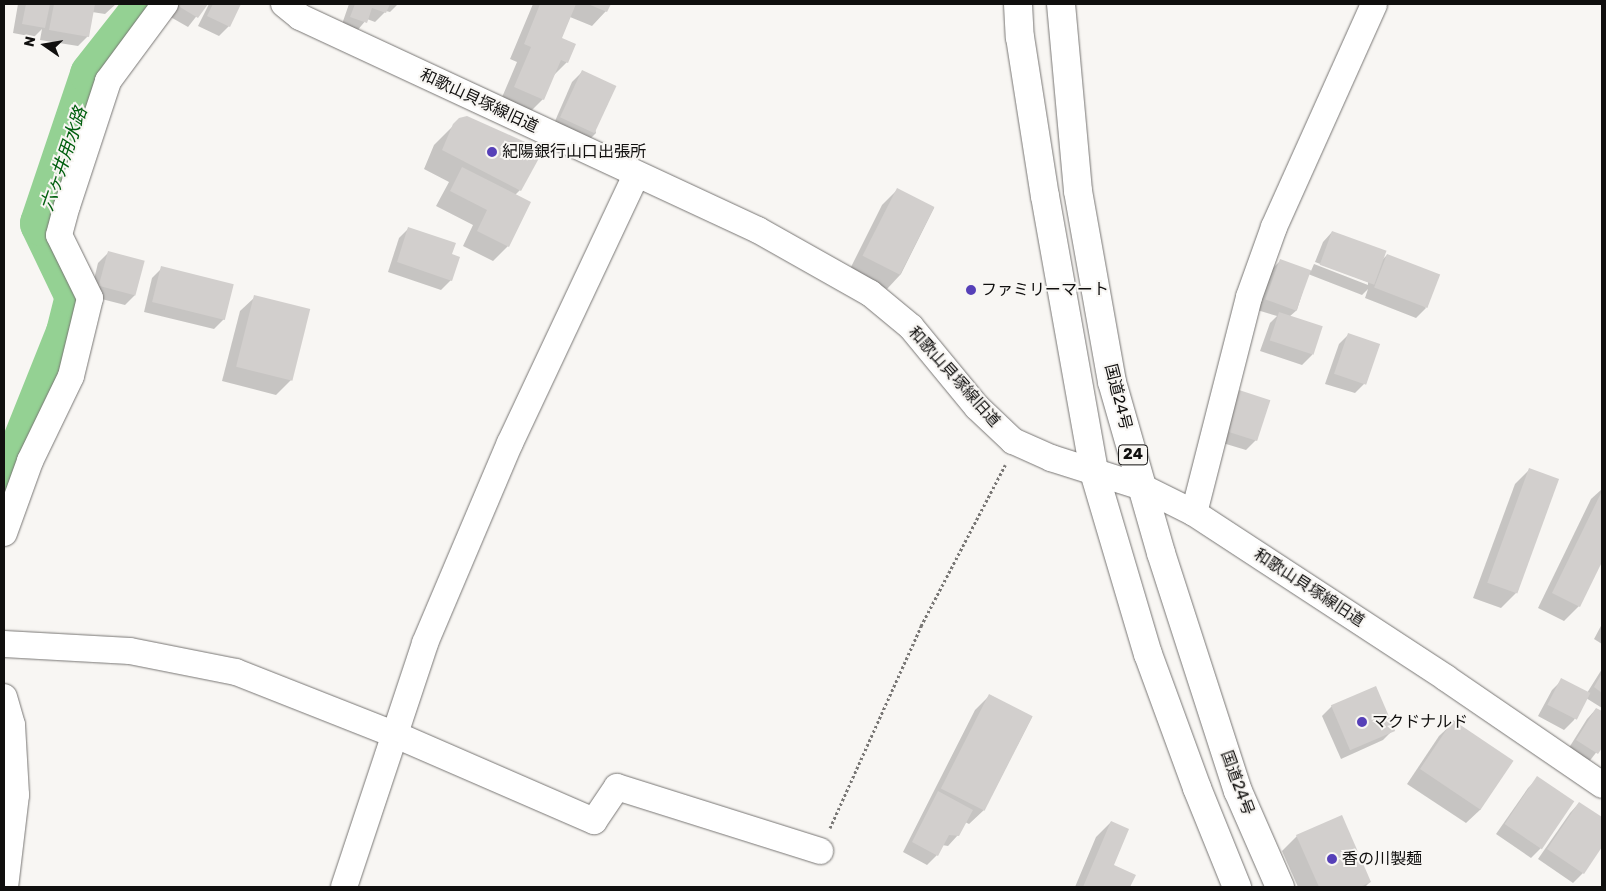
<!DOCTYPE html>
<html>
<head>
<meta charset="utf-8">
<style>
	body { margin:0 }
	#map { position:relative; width:1606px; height:891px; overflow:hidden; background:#f8f6f3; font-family:Rubik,"Noto Sans JP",sans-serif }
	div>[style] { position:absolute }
	.shadow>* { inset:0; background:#0003 }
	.river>* { height:45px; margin:-22.5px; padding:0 22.5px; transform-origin:22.5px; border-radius:22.5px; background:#94d193 }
	.building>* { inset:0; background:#d2cfcd; transform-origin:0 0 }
	.path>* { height:3px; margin-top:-1.5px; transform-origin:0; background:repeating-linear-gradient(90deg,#797775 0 2.5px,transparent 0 5px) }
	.roads { filter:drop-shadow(0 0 1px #787674) drop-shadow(0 0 1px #787674) }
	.street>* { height:26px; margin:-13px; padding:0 13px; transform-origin:13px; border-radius:13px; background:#fff }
	.highway>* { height:28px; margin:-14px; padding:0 14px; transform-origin:14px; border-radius:14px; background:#fff }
	.dots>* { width:14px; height:14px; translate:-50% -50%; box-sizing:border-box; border:2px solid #f8f6f3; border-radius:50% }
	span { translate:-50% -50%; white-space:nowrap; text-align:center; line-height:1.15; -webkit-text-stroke:4px #f8f6f3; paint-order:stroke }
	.shield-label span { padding:1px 4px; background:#f8f6f3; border:1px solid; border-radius:4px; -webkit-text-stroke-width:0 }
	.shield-label { font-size:15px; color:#100f0e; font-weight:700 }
	.street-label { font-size:16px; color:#100f0e }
	.poi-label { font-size:16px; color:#100f0e }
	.left { translate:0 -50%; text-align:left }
	.water-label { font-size:18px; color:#005f0e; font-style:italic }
	.frame { position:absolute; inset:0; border:5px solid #100f0e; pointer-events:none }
	.north { position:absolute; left:20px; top:20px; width:50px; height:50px; -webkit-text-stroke:4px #f8f6f3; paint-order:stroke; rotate:283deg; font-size:14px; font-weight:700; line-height:20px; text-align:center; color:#100f0e }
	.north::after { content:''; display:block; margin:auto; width:18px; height:22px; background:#100f0e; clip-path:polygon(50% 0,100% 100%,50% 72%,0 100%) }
</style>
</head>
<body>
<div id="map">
	<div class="shadow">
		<div style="clip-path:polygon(18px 4px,116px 4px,105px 14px,92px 12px,88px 36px,78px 46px,40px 40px,42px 29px,34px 37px,13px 33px)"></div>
		<div style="clip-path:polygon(174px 4px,206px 4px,188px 27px,167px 15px)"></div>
		<div style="clip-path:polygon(209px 4px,239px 4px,229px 26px,219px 36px,198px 26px)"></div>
		<div style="clip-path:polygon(349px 4px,398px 4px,390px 12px,386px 11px,375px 22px,367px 19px,356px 32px,341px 27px)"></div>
		<div style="clip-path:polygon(533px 4px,609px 4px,606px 11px,592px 26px,570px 17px,561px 38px,567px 62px,553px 76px,543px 99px,528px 114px,500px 102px,517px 62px,510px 59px)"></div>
		<div style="clip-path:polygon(582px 72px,596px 133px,586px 143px,552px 128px,572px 82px)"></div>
		<div style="clip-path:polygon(460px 119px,520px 190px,515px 195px,508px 246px,493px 261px,463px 246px,473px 225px,436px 206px,449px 182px,424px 169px,434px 145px)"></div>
		<div style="clip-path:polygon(897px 190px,934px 208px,901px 274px,887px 289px,849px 271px,882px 205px)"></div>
		<div style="clip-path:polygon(409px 228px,451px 254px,451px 280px,441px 290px,388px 272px,399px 238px)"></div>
		<div style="clip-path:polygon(1332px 232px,1381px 261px,1387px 255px,1426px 308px,1416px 318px,1365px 298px,1368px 289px,1362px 295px,1308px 274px,1297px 310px,1289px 317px,1321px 327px,1312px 355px,1302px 365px,1260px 351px,1270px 323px,1277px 316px,1257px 310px,1270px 271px,1280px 261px,1311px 271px,1314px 264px,1368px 285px,1368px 282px,1315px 262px,1323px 242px)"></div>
		<div style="clip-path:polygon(108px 253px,135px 295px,125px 305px,90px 296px,98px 263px)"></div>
		<div style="clip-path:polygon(162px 268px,224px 319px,214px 329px,144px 312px,152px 278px)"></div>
		<div style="clip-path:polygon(255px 297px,291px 380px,276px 395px,222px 381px,240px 311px)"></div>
		<div style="clip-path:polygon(1349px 334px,1365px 383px,1355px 393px,1325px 384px,1339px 344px)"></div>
		<div style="clip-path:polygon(1230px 401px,1256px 440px,1246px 450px,1216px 441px)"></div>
		<div style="clip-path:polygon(1530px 469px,1516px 593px,1501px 608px,1473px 598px,1515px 484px)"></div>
		<div style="clip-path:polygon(1602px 489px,1602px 559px,1579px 606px,1564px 621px,1538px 608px,1591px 499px)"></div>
		<div style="clip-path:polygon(1602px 624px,1602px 644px,1594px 639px)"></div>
		<div style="clip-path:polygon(1602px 669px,1602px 708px,1586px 698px,1574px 720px,1564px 730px,1538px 716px,1552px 690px,1562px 680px,1587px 693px)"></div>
		<div style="clip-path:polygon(990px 695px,1032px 717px,984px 810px,969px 824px,965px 822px,958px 835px,948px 846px,942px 845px,937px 855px,927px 865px,903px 852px,975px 710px)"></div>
		<div style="clip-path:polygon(1332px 706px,1393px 730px,1383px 740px,1341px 759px,1322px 716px)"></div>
		<div style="clip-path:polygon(1596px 709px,1602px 713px,1602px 745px,1588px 763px,1567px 751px,1587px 719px)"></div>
		<div style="clip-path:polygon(1454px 722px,1481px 809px,1466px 823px,1407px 784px,1439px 736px)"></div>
		<div style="clip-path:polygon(1538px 778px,1541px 848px,1531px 858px,1496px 834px,1528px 788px)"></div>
		<div style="clip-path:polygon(1579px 803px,1602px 819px,1602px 844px,1583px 873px,1573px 883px,1538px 859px,1570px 813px)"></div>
		<div style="clip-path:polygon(1111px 822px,1112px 866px,1134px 876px,1129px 887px,1075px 887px,1096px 837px)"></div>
		<div style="clip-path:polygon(1297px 836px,1370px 882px,1365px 887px,1298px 887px,1282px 851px)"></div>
	</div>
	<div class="river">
		<div style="left:4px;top:492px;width:172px;rotate:-68.2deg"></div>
		<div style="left:68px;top:332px;width:37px;rotate:-76deg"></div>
		<div style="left:77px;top:296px;width:81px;rotate:-115.6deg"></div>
		<div style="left:42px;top:223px;width:157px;rotate:-71.4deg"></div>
		<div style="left:92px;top:74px;width:89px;rotate:-51.8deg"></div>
	</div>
	<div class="building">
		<div style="clip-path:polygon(26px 4px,50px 4px,45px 28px,22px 24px)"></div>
		<div style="clip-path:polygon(54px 4px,95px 4px,89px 37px,49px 30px)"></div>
		<div style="clip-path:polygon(175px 4px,208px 4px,198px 18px)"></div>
		<div style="clip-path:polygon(213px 4px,241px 4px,230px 27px,207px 16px)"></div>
		<div style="clip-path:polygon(355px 4px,390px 4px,386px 13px,372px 8px,367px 23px,350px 17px)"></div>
		<div style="clip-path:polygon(540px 4px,576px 4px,562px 38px,576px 44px,568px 63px,561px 60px,544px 100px,514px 87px,531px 47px,524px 44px)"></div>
		<div style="clip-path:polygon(588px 4px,611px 4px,607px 12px)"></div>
		<div style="left:582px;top:70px;width:38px;height:52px;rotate:25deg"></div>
		<div style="clip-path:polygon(467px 116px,534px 146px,538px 160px,521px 191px,442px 150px,453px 124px,459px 118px)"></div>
		<div style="clip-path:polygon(462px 167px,531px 202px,509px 247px,477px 231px,487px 210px,450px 191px)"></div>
		<div style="left:897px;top:188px;width:42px;height:76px;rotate:27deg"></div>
		<div style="clip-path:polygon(408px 227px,456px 243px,452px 254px,460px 257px,452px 281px,397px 262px)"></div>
		<div style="left:1332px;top:231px;width:58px;height:36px;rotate:20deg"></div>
		<div style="left:108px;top:251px;width:38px;height:36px;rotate:15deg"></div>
		<div style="left:1387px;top:254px;width:57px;height:36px;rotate:21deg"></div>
		<div style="left:1280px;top:259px;width:33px;height:43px;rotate:20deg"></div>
		<div style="left:161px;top:266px;width:75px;height:37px;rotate:14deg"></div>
		<div style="left:254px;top:295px;width:58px;height:74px;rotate:14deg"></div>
		<div style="left:1279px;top:312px;width:46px;height:30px;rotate:18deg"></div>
		<div style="left:1348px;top:333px;width:34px;height:43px;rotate:19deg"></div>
		<div style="left:1239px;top:390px;width:33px;height:43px;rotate:18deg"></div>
		<div style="left:1529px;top:468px;width:32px;height:122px;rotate:20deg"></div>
		<div style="clip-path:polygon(1602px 491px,1602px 562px,1580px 607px,1552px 593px)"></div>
		<div style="clip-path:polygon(1602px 673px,1602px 693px,1594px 687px)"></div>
		<div style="left:1561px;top:678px;width:33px;height:30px;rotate:27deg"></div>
		<div style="left:1376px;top:686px;width:49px;height:49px;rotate:67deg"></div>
		<div style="left:989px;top:694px;width:49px;height:106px;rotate:27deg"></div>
		<div style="clip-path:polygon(1596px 708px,1602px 711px,1602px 748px,1598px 754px,1576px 740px)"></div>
		<div style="left:1453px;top:720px;width:73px;height:59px;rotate:34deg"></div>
		<div style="left:1537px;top:776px;width:45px;height:58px;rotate:34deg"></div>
		<div style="clip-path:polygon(938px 791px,973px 810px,959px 836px,949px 835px,938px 856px,912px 842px)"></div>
		<div style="clip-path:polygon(1579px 802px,1602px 817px,1602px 847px,1584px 874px,1547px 849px)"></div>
		<div style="clip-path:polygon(1342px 815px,1371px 882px,1360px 887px,1319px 887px,1296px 835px)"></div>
		<div style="clip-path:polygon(1111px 821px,1129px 829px,1114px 865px,1136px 875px,1130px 887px,1083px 887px)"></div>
	</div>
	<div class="path">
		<div style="left:830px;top:828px;width:222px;rotate:-65.7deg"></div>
		<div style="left:921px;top:626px;width:182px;rotate:-62.4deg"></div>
	</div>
	<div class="roads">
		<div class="street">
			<div style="left:284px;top:4px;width:21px;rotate:39deg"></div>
			<div style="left:300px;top:17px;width:505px;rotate:24.94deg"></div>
			<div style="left:758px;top:230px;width:129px;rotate:29.4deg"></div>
			<div style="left:870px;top:293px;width:53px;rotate:39.7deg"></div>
			<div style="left:911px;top:327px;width:104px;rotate:50.5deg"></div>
			<div style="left:977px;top:407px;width:50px;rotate:43.4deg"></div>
			<div style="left:1013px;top:441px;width:42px;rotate:24.1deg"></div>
			<div style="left:1051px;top:458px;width:96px;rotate:17.7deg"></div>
			<div style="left:1142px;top:487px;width:58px;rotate:26.6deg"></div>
			<div style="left:1194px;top:513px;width:301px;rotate:33.2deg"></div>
			<div style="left:1446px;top:678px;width:189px;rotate:34.4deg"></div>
			<div style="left:1194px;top:513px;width:223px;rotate:-75.7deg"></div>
			<div style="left:1249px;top:297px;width:74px;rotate:-70.3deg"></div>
			<div style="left:1274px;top:227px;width:244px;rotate:-65.8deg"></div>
			<div style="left:4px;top:533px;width:77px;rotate:-70.1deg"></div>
			<div style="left:30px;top:461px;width:94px;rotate:-64.2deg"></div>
			<div style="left:71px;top:376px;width:80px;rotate:-76.3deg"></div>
			<div style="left:90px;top:298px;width:70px;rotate:-116.2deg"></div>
			<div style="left:59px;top:235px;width:30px;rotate:-75deg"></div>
			<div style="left:67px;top:206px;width:132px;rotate:-71.8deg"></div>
			<div style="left:108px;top:81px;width:96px;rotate:-53.5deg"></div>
			<div style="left:4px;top:644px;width:126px;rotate:3.2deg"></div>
			<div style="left:130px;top:651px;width:108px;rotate:11.2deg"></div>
			<div style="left:236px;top:672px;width:172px;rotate:21.5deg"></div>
			<div style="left:396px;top:735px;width:216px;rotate:23.5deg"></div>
			<div style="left:594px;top:821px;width:41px;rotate:-55.9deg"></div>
			<div style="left:617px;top:787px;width:213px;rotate:17.5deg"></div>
			<div style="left:4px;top:697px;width:29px;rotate:74deg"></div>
			<div style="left:12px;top:725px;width:70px;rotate:86.7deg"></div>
			<div style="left:16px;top:795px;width:93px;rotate:96.8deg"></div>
			<div style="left:344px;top:887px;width:257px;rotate:-71.6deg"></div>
			<div style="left:425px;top:643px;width:217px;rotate:-67deg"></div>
			<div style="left:510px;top:443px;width:296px;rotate:-64.8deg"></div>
		</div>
		<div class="highway">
			<div style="left:1018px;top:4px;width:33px;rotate:87deg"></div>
			<div style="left:1020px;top:37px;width:161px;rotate:81.1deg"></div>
			<div style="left:1045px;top:196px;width:280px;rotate:79.9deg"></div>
			<div style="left:1094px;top:472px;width:190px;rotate:73.5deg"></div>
			<div style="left:1148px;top:654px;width:143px;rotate:69.9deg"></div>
			<div style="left:1197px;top:788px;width:107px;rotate:68deg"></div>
			<div style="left:1061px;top:4px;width:188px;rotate:84.8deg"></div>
			<div style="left:1078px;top:191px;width:194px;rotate:79.9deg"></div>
			<div style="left:1112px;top:382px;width:178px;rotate:74deg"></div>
			<div style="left:1161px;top:553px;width:250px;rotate:72.1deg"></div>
			<div style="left:1238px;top:791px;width:105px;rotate:66.4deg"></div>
		</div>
	</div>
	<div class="dots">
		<div style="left:492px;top:152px;background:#5640b8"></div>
		<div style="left:971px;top:290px;background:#5640b8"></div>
		<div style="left:1362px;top:722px;background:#5640b8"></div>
		<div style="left:1332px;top:859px;background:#5640b8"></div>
	</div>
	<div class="shield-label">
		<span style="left:1133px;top:455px">24</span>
	</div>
	<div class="street-label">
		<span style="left:479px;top:101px;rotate:25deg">和歌山貝塚線旧道</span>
		<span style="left:954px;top:377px;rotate:48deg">和歌山貝塚線旧道</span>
		<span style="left:1118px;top:397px;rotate:76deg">国道24号</span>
		<span style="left:1309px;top:588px;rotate:33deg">和歌山貝塚線旧道</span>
		<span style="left:1237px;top:783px;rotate:70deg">国道24号</span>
	</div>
	<div class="poi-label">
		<span class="left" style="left:502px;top:152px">紀陽銀行山口出張所</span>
		<span class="left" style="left:981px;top:290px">ファミリーマート</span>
		<span class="left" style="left:1372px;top:722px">マクドナルド</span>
		<span class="left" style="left:1342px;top:859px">香の川製麺</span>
	</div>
	<div class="water-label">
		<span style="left:64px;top:159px;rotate:-71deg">六ヶ井用水路</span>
	</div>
	<div class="frame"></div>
	<div class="north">N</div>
</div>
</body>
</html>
